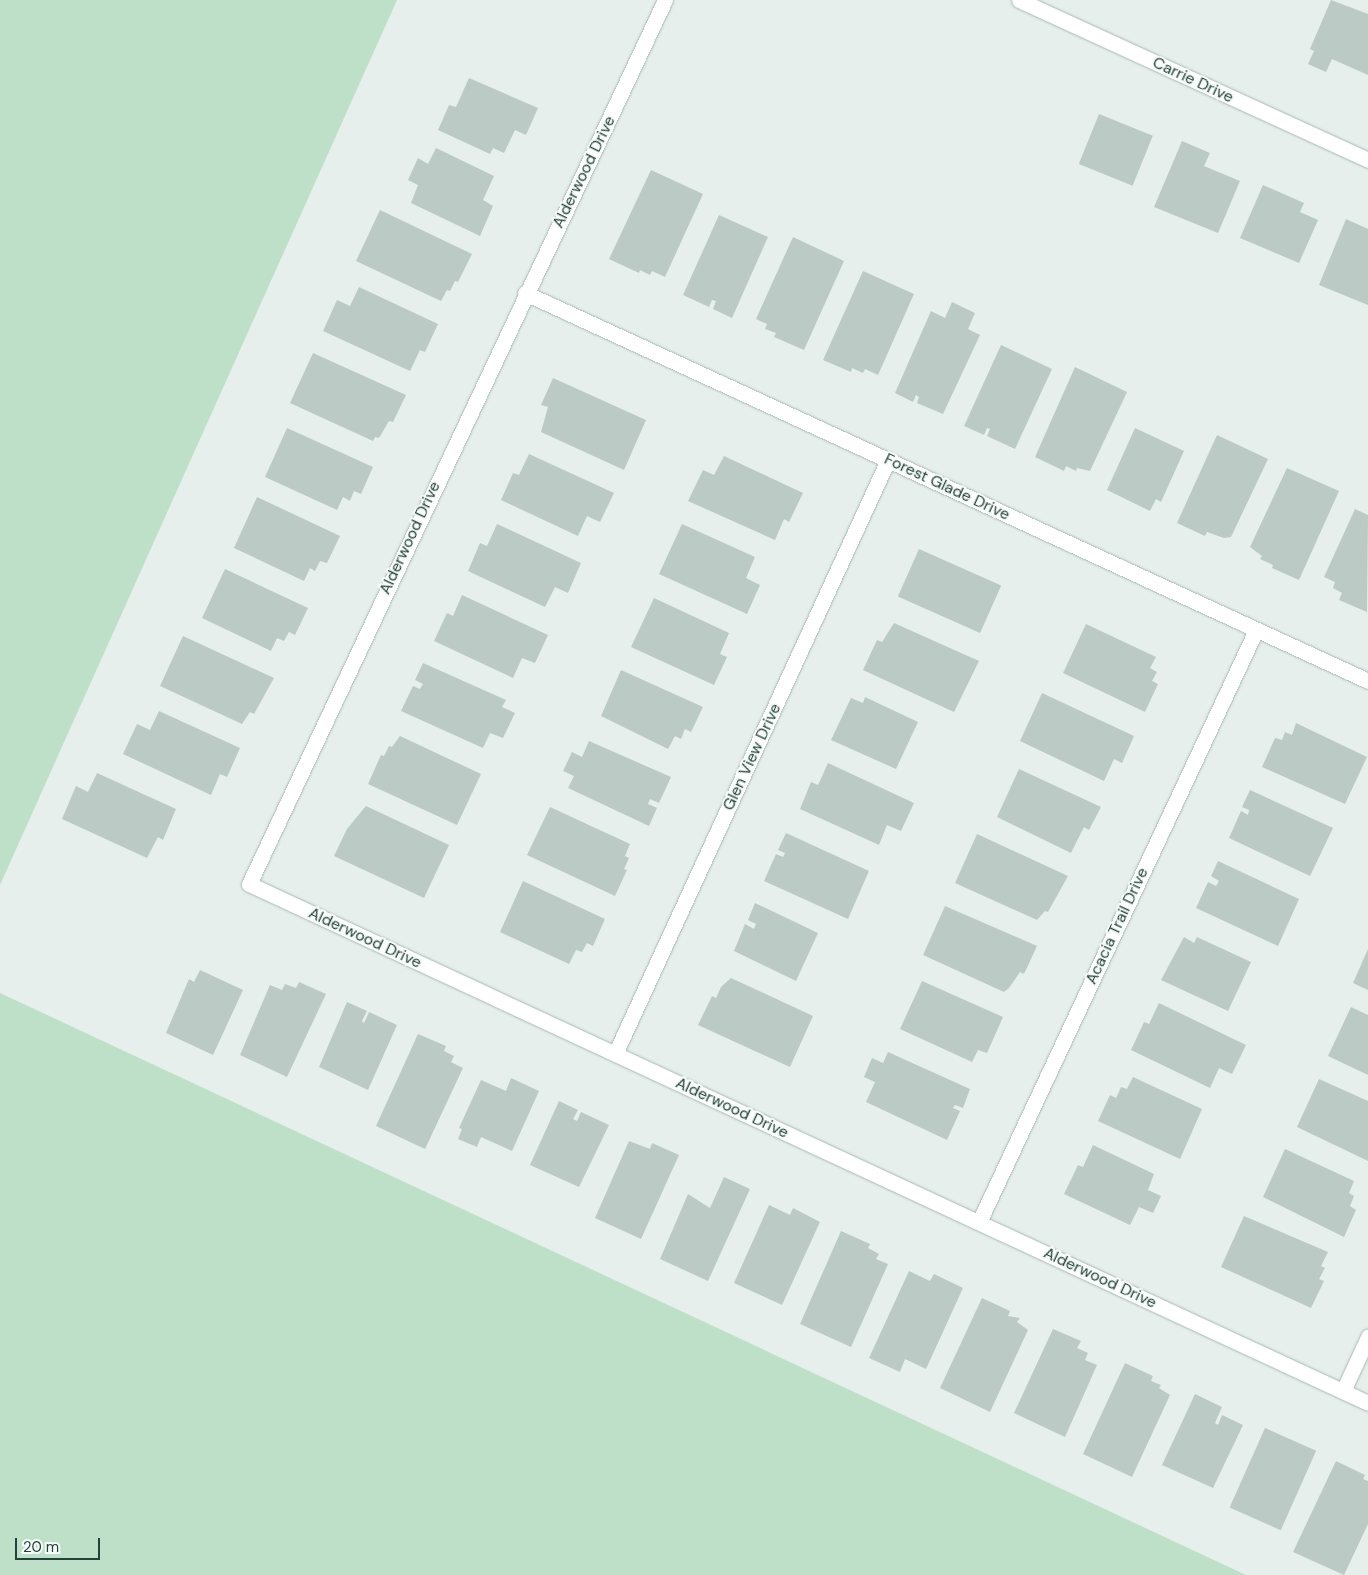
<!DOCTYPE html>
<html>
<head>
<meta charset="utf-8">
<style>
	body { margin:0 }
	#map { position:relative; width:1368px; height:1575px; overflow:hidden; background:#e6efeb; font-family:"DM Sans",sans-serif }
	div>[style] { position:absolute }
	.green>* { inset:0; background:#bfe0c8 }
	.building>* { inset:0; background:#bbcac4; transform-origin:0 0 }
	.roads { filter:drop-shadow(0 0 1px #a8b8b2) drop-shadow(0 0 1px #a8b8b2) }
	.minor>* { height:15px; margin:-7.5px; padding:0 7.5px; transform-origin:7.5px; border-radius:7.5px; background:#fff }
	span { translate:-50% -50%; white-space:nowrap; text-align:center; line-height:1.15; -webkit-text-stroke:4px #f7fbf9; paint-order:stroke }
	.street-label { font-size:16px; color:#24423a }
	.scale { position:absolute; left:15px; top:1538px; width:85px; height:22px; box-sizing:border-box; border:2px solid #24423a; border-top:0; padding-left:6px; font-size:15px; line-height:18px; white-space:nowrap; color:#24423a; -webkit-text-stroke:4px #f7fbf9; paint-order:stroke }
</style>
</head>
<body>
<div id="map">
	<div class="green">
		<div style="clip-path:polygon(0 0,397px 0,0 885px)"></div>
		<div style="clip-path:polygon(0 993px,1246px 1575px,0 1575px)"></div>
	</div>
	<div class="building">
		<div style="clip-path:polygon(1331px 0,1368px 14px,1368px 75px,1332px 59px,1326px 72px,1308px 64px,1314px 51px,1310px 49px)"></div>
		<div style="clip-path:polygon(469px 78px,538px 108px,526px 135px,515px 130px,504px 153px,493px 148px,490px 154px,438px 130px,449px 105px,456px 107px)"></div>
		<div style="left:1099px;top:114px;width:58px;height:54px;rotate:22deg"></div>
		<div style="clip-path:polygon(1182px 141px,1210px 153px,1204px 166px,1240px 181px,1218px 233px,1154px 207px)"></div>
		<div style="clip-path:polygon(436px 148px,494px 176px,483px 200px,493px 206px,480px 236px,411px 203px,418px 185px,408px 180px,418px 158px,428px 164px)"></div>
		<div style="clip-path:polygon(651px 170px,703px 194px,665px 277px,652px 271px,650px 275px,640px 270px,639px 273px,609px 259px)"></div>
		<div style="clip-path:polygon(1263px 185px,1304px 203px,1300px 212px,1318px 220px,1299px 263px,1240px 238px)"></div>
		<div style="clip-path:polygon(380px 210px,472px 254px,458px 282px,455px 281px,450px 291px,447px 290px,441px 301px,356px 261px)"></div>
		<div style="clip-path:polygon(719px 215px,768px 237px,732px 318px,713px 309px,716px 301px,712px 300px,709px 307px,683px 295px)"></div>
		<div style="clip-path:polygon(1346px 219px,1368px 229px,1368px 305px,1319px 285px)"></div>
		<div style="clip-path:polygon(793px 237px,844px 261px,804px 350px,774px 337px,776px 333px,765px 329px,767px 324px,756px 319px)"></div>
		<div style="clip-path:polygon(863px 271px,914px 294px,878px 375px,865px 369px,863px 373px,852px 368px,851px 372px,823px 360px)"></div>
		<div style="clip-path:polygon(359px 287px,438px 324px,425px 352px,420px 350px,410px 371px,323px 331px,337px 300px,350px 306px)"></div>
		<div style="clip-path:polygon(952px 302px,975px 313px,968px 329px,980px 335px,943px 414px,917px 403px,919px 397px,916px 395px,913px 402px,895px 393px,931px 311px,945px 318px)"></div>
		<div style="clip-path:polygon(1001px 345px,1052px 369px,1015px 449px,987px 436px,990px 429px,987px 428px,984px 435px,964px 426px)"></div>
		<div style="clip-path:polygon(313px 353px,406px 395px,393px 422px,389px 421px,379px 438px,375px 437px,373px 441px,290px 403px)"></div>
		<div style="clip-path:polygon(1075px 367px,1127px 392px,1090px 471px,1077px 468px,1076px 471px,1066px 466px,1064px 471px,1035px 457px)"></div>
		<div style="clip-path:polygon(553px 378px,646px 420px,624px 470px,541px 432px,548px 407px,541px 405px)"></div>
		<div style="clip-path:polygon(287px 428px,373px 467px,361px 494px,354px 491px,350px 501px,343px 497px,337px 510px,265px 477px)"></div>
		<div style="clip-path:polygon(1135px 428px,1184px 451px,1161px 502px,1156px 499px,1150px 511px,1107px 490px)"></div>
		<div style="clip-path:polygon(1217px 435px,1268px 459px,1231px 537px,1224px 538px,1207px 532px,1205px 536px,1177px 523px)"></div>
		<div style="clip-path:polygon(529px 454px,614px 493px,600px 522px,587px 516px,578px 536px,501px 500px,513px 473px,519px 475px)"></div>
		<div style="clip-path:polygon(724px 456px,803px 493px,789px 522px,784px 519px,775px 540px,688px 501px,703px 470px,714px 475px)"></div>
		<div style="clip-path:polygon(1287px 468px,1339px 491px,1299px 580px,1272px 568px,1273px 565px,1260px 559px,1262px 556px,1250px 547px)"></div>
		<div style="clip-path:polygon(257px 497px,340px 536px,327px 563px,320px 561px,315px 571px,310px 568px,304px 581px,234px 548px)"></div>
		<div style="clip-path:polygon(1355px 509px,1368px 515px,1367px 612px,1339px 600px,1342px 593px,1333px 588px,1335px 582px,1324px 577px)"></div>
		<div style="clip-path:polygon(497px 524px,581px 563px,568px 593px,555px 587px,545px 607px,468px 571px,480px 543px,487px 546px)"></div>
		<div style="clip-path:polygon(682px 524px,755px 557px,746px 578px,760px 585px,747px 614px,659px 574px)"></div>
		<div style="left:919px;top:549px;width:90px;height:52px;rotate:24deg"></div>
		<div style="clip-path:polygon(225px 569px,308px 608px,295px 635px,289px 632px,284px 641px,277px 638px,271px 651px,202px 618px)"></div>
		<div style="clip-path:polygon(462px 595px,548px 635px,535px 663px,522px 658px,513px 678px,434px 641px,447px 613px,453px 616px)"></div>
		<div style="clip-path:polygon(654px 598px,729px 633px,720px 654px,727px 657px,714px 685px,631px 647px)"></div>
		<div style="clip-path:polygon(894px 623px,979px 661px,954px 712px,863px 670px,877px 640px,882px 642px)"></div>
		<div style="clip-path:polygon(1086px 624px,1156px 657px,1150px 668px,1157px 672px,1152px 681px,1158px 684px,1145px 712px,1063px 673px)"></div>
		<div style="clip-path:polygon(183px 636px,274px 678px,254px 714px,250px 712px,242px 724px,160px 686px)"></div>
		<div style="clip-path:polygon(423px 663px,506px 700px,502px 707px,515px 713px,503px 738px,490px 733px,483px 748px,401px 711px,413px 686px,420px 689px,423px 684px,415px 680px)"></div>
		<div style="clip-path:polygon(621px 670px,703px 707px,691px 732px,685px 729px,681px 739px,675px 736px,668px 749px,601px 716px)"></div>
		<div style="clip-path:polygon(1042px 693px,1134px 736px,1122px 763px,1114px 759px,1104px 781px,1020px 741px)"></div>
		<div style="clip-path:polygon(865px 697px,918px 722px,896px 769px,831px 740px,851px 698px,863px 703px)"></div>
		<div style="clip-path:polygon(159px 711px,240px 748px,227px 777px,220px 774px,211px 795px,123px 754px,137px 724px,150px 730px)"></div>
		<div style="clip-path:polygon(1296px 723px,1367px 757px,1345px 804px,1262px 767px,1275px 738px,1282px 740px,1285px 732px,1292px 735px)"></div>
		<div style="clip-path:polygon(400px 736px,481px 774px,457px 825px,368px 784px,381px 755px,384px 756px,389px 746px,392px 747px)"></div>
		<div style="clip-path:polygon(589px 741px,671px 777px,659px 803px,650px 799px,648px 804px,657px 808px,649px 826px,568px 788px,574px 776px,563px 771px,572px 752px,582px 757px)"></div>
		<div style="clip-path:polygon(828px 763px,914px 803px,901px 831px,887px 825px,879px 845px,800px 809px,811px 782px,818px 785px)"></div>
		<div style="clip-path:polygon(1019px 769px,1101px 807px,1089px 830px,1084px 827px,1071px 853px,997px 817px)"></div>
		<div style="clip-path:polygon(97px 773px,176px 809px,163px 840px,158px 837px,147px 858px,62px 819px,76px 786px,88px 792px)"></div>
		<div style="clip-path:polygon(1250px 790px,1333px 828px,1310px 876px,1229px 838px,1241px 811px,1248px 815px,1249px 810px,1242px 807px)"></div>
		<div style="clip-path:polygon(366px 806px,449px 845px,424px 898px,334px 856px,347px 829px)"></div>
		<div style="clip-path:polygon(550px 807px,630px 844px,625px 856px,629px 858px,624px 869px,627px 870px,615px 896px,527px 855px)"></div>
		<div style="clip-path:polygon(786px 833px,869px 871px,848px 919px,764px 881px,776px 854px,783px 857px,785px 853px,778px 850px)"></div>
		<div style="clip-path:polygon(977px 834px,1068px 876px,1048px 912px,1045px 911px,1037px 920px,955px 883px)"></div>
		<div style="clip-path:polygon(1218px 861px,1299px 899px,1278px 946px,1196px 908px,1208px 882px,1216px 886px,1219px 881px,1211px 876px)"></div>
		<div style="clip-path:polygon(523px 881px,605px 919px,593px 946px,587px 943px,582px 952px,576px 950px,569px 964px,500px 932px)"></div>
		<div style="clip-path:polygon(755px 903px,818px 933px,796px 981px,734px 951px,745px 924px,754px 929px,756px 924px,748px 920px)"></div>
		<div style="clip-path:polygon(945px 906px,1037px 946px,1024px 974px,1020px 972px,1009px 988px,1004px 992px,923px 955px)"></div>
		<div style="clip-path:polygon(1184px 937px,1194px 943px,1197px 937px,1251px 962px,1228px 1011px,1161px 980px)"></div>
		<div style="clip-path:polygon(1368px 949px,1368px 990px,1353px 983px)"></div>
		<div style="clip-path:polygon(200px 970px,243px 990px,213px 1055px,166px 1033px,189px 979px,194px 982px)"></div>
		<div style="clip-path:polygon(731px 978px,813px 1016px,790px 1067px,698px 1025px,712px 996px,716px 998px,721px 987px)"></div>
		<div style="clip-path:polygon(922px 981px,1003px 1017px,987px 1053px,978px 1050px,972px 1062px,900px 1029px)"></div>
		<div style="clip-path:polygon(299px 982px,326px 994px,287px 1077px,240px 1055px,270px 985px,282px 990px,285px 984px,296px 988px)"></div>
		<div style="clip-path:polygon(347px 1002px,367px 1011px,362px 1021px,364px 1023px,369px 1012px,397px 1025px,368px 1090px,319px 1067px)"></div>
		<div style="clip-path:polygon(1159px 1003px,1246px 1045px,1232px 1074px,1219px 1068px,1210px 1088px,1131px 1050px,1144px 1022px,1149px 1024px)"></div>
		<div style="clip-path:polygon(1351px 1007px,1368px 1015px,1368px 1075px,1328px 1056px)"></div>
		<div style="clip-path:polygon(418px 1034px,446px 1046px,444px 1051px,454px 1056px,451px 1062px,463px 1068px,425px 1149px,376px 1126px)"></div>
		<div style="clip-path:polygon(888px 1052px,970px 1089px,963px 1108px,955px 1105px,953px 1108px,960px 1111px,947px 1140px,866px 1102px,875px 1082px,864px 1077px,872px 1058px,883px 1063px)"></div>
		<div style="clip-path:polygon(1133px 1077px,1202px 1109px,1180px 1159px,1098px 1121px,1110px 1095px,1116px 1098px,1121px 1087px,1127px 1089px)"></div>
		<div style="clip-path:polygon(511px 1078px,539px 1091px,512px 1151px,481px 1137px,477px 1147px,458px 1139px,462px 1129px,459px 1128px,481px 1080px,506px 1091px)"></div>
		<div style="clip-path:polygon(1319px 1079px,1368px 1101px,1368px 1161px,1297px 1127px)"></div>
		<div style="clip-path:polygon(559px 1101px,578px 1110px,573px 1119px,577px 1121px,581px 1112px,609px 1125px,579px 1187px,530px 1165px)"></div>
		<div style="clip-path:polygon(629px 1141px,650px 1149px,652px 1143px,679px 1155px,641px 1239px,595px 1218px)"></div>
		<div style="clip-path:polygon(1093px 1145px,1154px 1174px,1148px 1190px,1161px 1196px,1153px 1213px,1139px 1207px,1130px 1225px,1064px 1194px,1078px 1165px,1083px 1167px)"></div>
		<div style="clip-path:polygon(1285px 1149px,1354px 1181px,1349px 1193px,1354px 1196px,1350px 1206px,1356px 1210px,1344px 1237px,1263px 1197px)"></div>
		<div style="clip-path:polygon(724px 1177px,750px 1189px,708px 1281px,660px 1259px,688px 1194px,710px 1208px)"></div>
		<div style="clip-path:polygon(769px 1205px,790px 1215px,793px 1208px,820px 1222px,782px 1305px,734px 1283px)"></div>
		<div style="clip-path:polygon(1244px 1216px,1328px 1252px,1321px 1266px,1325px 1268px,1319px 1279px,1324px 1281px,1311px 1308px,1221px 1267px)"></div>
		<div style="clip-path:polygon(841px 1231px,870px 1244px,868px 1248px,879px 1254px,876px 1259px,888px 1264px,851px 1347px,800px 1324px)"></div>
		<div style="clip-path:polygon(909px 1271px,930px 1281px,934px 1274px,963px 1288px,926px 1369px,905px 1359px,900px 1372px,869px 1358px)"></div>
		<div style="clip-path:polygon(982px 1298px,1010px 1311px,1008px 1316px,1020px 1318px,1017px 1322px,1028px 1330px,990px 1412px,940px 1388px)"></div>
		<div style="clip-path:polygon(1053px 1329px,1081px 1341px,1077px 1348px,1088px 1353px,1085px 1360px,1097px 1365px,1065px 1437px,1014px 1413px)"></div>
		<div style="clip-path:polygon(1125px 1363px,1153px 1376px,1151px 1381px,1161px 1385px,1159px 1388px,1170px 1395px,1132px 1477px,1083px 1454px)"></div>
		<div style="clip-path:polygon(1195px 1394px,1222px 1407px,1215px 1423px,1218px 1425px,1222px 1415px,1243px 1425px,1213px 1488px,1162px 1465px)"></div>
		<div style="left:1265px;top:1428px;width:56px;height:87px;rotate:24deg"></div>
		<div style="clip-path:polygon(1336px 1461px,1365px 1475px,1363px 1479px,1368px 1481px,1368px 1524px,1344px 1575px,1293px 1552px)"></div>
	</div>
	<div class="roads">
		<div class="minor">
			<div style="left:665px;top:0;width:977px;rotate:115.2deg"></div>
			<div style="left:249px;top:884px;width:1233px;rotate:24.88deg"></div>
			<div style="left:1019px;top:0;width:384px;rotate:24.6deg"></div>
			<div style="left:525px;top:293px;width:928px;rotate:24.71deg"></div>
			<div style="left:615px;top:1054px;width:654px;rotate:-65.32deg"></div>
			<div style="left:979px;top:1222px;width:654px;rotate:-64.92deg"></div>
			<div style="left:1343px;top:1391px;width:60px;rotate:-65.2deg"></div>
		</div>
	</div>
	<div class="street-label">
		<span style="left:1193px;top:80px;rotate:25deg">Carrie Drive</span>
		<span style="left:584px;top:172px;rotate:-64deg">Alderwood Drive</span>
		<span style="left:947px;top:487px;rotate:25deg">Forest Glade Drive</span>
		<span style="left:410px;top:538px;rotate:-65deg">Alderwood Drive</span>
		<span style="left:752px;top:757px;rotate:-65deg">Glen View Drive</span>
		<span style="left:1117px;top:926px;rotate:-65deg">Acacia Trail Drive</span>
		<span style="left:365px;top:938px;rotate:25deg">Alderwood Drive</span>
		<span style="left:732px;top:1108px;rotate:25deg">Alderwood Drive</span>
		<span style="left:1100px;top:1278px;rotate:25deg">Alderwood Drive</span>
	</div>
	<div class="scale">20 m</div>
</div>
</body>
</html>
